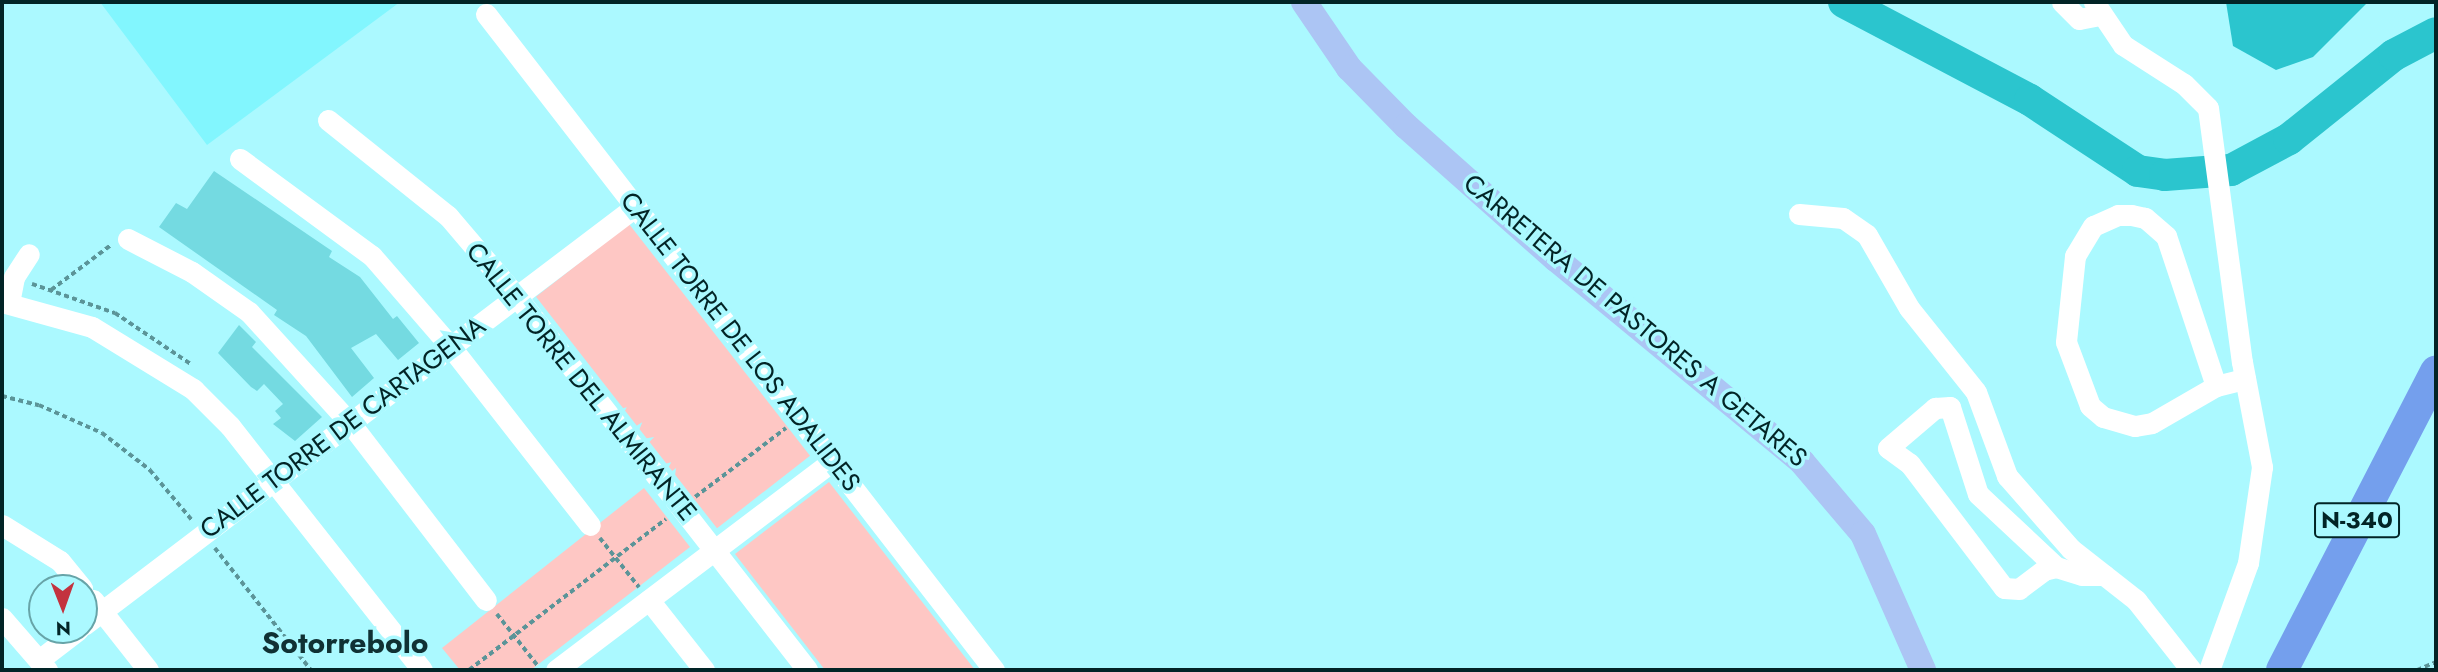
<!DOCTYPE html>
<html>
<head>
<meta charset="utf-8">
<style>
	body { margin:0 }
	#map { position:relative; width:2438px; height:672px; overflow:hidden; background:#abf9ff; font-family:Jost,sans-serif }
	div>[style] { position:absolute }
	.built>* { inset:0; background:#82f6fe }
	.green>* { inset:0; background:#fec7c4; transform-origin:0 0 }
	.water>* { inset:0; background:#2bc5ce }
	.river>* { height:32px; margin:-16px; padding:0 16px; transform-origin:16px; border-radius:16px; background:#2bc5ce }
	.building>* { inset:0; background:#74dae1 }
	.path>* { height:3.5px; margin-top:-1.75px; transform-origin:0; background:repeating-linear-gradient(90deg,#5b9498 0 5px,transparent 0 8.5px) }
	.minor>* { height:21px; margin:-10.5px; padding:0 10.5px; transform-origin:10.5px; border-radius:10.5px; background:#fff }
	.major>* { height:26px; margin:-13px; padding:0 13px; transform-origin:13px; border-radius:13px; background:#acc5f4 }
	.highway>* { height:32px; margin:-16px; padding:0 16px; transform-origin:16px; border-radius:16px; background:#749fed }
	span { translate:-50% -50%; white-space:nowrap; text-align:center; line-height:1.15; -webkit-text-stroke:7px #abf9ff; paint-order:stroke }
	.shield-label span { padding:2px 5px; background:#abf9ff; border:2px solid; border-radius:5px; -webkit-text-stroke-width:0 }
	.shield-label { font-size:24px; color:#022426; font-weight:700 }
	.street-label { font-size:26px; color:#022426 }
	.quarter-label { font-size:30px; color:#103134; font-weight:700 }
	.frame { position:absolute; inset:0; border:4px solid #022426; pointer-events:none }
	.north { position:absolute; left:28px; top:574px; width:70px; height:70px; box-sizing:border-box; background:#abf9ff; border:2px solid #67a4a8; border-radius:50%; rotate:179deg; font-size:19px; font-weight:700; line-height:28px; text-align:center; color:#022426 }
	.north::after { content:''; display:block; margin:auto; width:24px; height:32px; background:#c3333f; clip-path:polygon(50% 0,100% 100%,50% 72%,0 100%) }
</style>
</head>
<body>
<div id="map">
	<div class="built">
		<div style="clip-path:polygon(100px 2px,400px 2px,207px 145px)"></div>
	</div>
	<div class="green">
		<div style="left:629px;top:224px;width:294px;height:118px;rotate:52deg"></div>
		<div style="clip-path:polygon(829px 482px,975px 670px,825px 670px,735px 554px)"></div>
		<div style="clip-path:polygon(644px 488px,690px 547px,531px 670px,460px 670px,442px 648px)"></div>
	</div>
	<div class="water">
		<div style="clip-path:polygon(2226px 2px,2368px 2px,2313px 57px,2276px 70px,2233px 46px)"></div>
	</div>
	<div class="river">
		<div style="left:1844px;top:2px;width:210px;rotate:27.8deg"></div>
		<div style="left:2030px;top:100px;width:129px;rotate:33.3deg"></div>
		<div style="left:2138px;top:171px;width:27px;rotate:8deg"></div>
		<div style="left:2165px;top:175px;width:66px;rotate:-4.3deg"></div>
		<div style="left:2231px;top:170px;width:66px;rotate:-28.1deg"></div>
		<div style="left:2289px;top:139px;width:134px;rotate:-38.7deg"></div>
		<div style="left:2394px;top:55px;width:47px;rotate:-27.6deg"></div>
	</div>
	<div class="building">
		<div style="clip-path:polygon(214px 171px,332px 251px,329px 257px,360px 277px,393px 319px,397px 316px,419px 343px,398px 360px,376px 334px,351px 348px,374px 378px,352px 397px,306px 336px,274px 315px,277px 310px,159px 227px,176px 203px,187px 209px)"></div>
		<div style="clip-path:polygon(239px 325px,256px 342px,252px 347px,322px 417px,295px 441px,273px 424px,281px 418px,275px 411px,283px 404px,264px 384px,257px 391px,251px 387px,218px 353px)"></div>
	</div>
	<div class="path">
		<div style="left:32px;top:284px;width:88px;rotate:19.3deg"></div>
		<div style="left:115px;top:313px;width:93px;rotate:34deg"></div>
		<div style="left:51px;top:290px;width:75px;rotate:-36.9deg"></div>
		<div style="left:2px;top:396px;width:38px;rotate:14deg"></div>
		<div style="left:39px;top:405px;width:69px;rotate:24deg"></div>
		<div style="left:102px;top:433px;width:61px;rotate:37.6deg"></div>
		<div style="left:150px;top:470px;width:65px;rotate:50deg"></div>
		<div style="left:695px;top:497px;width:114px;rotate:-37.2deg"></div>
		<div style="left:600px;top:538px;width:63px;rotate:51.5deg"></div>
		<div style="left:215px;top:548px;width:155px;rotate:51.8deg"></div>
		<div style="left:497px;top:614px;width:66px;rotate:51.7deg"></div>
		<div style="left:469px;top:670px;width:248px;rotate:-37.5deg"></div>
		<div style="left:2417px;top:670px;width:21px;rotate:-23deg"></div>
	</div>
	<div class="minor">
		<div style="left:2062px;top:2px;width:24px;rotate:45deg"></div>
		<div style="left:2079px;top:19px;width:20px;rotate:-11deg"></div>
		<div style="left:2094px;top:2px;width:52px;rotate:56deg"></div>
		<div style="left:2123px;top:45px;width:72px;rotate:32.6deg"></div>
		<div style="left:2184px;top:84px;width:34px;rotate:45deg"></div>
		<div style="left:2208px;top:108px;width:256px;rotate:82.4deg"></div>
		<div style="left:2242px;top:362px;width:107px;rotate:79.2deg"></div>
		<div style="left:2262px;top:467px;width:97px;rotate:98.3deg"></div>
		<div style="left:2248px;top:563px;width:114px;rotate:110deg"></div>
		<div style="left:486px;top:14px;width:830px;rotate:52.25deg"></div>
		<div style="left:328px;top:120px;width:154px;rotate:38.7deg"></div>
		<div style="left:448px;top:216px;width:106px;rotate:49.6deg"></div>
		<div style="left:517px;top:297px;width:472px;rotate:52.1deg"></div>
		<div style="left:240px;top:159px;width:164px;rotate:36.3deg"></div>
		<div style="left:372px;top:256px;width:119px;rotate:49.1deg"></div>
		<div style="left:450px;top:346px;width:227px;rotate:52deg"></div>
		<div style="left:1799px;top:214px;width:44px;rotate:5.2deg"></div>
		<div style="left:1843px;top:218px;width:29px;rotate:35deg"></div>
		<div style="left:1867px;top:235px;width:84px;rotate:60.1deg"></div>
		<div style="left:1909px;top:308px;width:107px;rotate:51.4deg"></div>
		<div style="left:1976px;top:392px;width:90px;rotate:69.7deg"></div>
		<div style="left:2007px;top:476px;width:97px;rotate:48.8deg"></div>
		<div style="left:2071px;top:549px;width:83px;rotate:38.1deg"></div>
		<div style="left:2136px;top:600px;width:89px;rotate:51.8deg"></div>
		<div style="left:128px;top:239px;width:72px;rotate:27.3deg"></div>
		<div style="left:192px;top:272px;width:70px;rotate:35.1deg"></div>
		<div style="left:249px;top:312px;width:150px;rotate:47.7deg"></div>
		<div style="left:350px;top:423px;width:223px;rotate:52.5deg"></div>
		<div style="left:2px;top:302px;width:93px;rotate:15.5deg"></div>
		<div style="left:92px;top:327px;width:119px;rotate:31.5deg"></div>
		<div style="left:193px;top:389px;width:52px;rotate:45deg"></div>
		<div style="left:230px;top:426px;width:310px;rotate:51.8deg"></div>
		<div style="left:9px;top:303px;width:26px;rotate:-79deg"></div>
		<div style="left:14px;top:277px;width:27px;rotate:-57deg"></div>
		<div style="left:2216px;top:386px;width:158px;rotate:-108.4deg"></div>
		<div style="left:2166px;top:236px;width:28px;rotate:-139deg"></div>
		<div style="left:2145px;top:218px;width:14px;rotate:-168deg"></div>
		<div style="left:2131px;top:215px;width:13px;rotate:180deg"></div>
		<div style="left:2118px;top:215px;width:27px;rotate:156deg"></div>
		<div style="left:2093px;top:226px;width:35px;rotate:121deg"></div>
		<div style="left:2075px;top:256px;width:86px;rotate:96deg"></div>
		<div style="left:2066px;top:342px;width:68px;rotate:69.4deg"></div>
		<div style="left:2090px;top:406px;width:17px;rotate:40deg"></div>
		<div style="left:2103px;top:417px;width:33px;rotate:16deg"></div>
		<div style="left:2135px;top:426px;width:17px;rotate:-10deg"></div>
		<div style="left:2152px;top:423px;width:74px;rotate:-30deg"></div>
		<div style="left:2216px;top:386px;width:30px;rotate:-14deg"></div>
		<div style="left:2px;top:525px;width:68px;rotate:31.8deg"></div>
		<div style="left:60px;top:561px;width:35px;rotate:51deg"></div>
		<div style="left:2056px;top:567px;width:12px;rotate:166deg"></div>
		<div style="left:2044px;top:570px;width:31px;rotate:143deg"></div>
		<div style="left:2019px;top:589px;width:15px;rotate:-176deg"></div>
		<div style="left:2004px;top:588px;width:156px;rotate:-127.2deg"></div>
		<div style="left:1910px;top:464px;width:27px;rotate:-144deg"></div>
		<div style="left:1888px;top:448px;width:62px;rotate:-40.4deg"></div>
		<div style="left:1935px;top:408px;width:15px;rotate:-4deg"></div>
		<div style="left:1950px;top:407px;width:91px;rotate:72.2deg"></div>
		<div style="left:1978px;top:494px;width:107px;rotate:43.1deg"></div>
		<div style="left:2056px;top:567px;width:27px;rotate:17deg"></div>
		<div style="left:2082px;top:575px;width:22px"></div>
		<div style="left:93px;top:600px;width:89px;rotate:51.8deg"></div>
		<div style="left:649px;top:600px;width:89px;rotate:51.8deg"></div>
		<div style="left:2px;top:618px;width:69px;rotate:49.1deg"></div>
		<div style="left:84px;top:625px;width:693px;rotate:-37.2deg"></div>
		<div style="left:39px;top:660px;width:49px;rotate:-37.6deg"></div>
		<div style="left:556px;top:670px;width:346px;rotate:-37.1deg"></div>
	</div>
	<div class="major">
		<div style="left:1304px;top:2px;width:80px;rotate:55.7deg"></div>
		<div style="left:1349px;top:68px;width:81px;rotate:45.5deg"></div>
		<div style="left:1406px;top:126px;width:200px;rotate:41.6deg"></div>
		<div style="left:1556px;top:259px;width:319px;rotate:39.5deg"></div>
		<div style="left:1802px;top:462px;width:94px;rotate:49.7deg"></div>
		<div style="left:1863px;top:534px;width:149px;rotate:66.2deg"></div>
	</div>
	<div class="highway">
		<div style="left:2282px;top:670px;width:336px;rotate:-62.7deg"></div>
	</div>
	<div class="shield-label">
		<span style="left:2357px;top:520px">N-340</span>
	</div>
	<div class="street-label">
		<span style="left:1635px;top:321px;rotate:40deg">CARRETERA DE PASTORES A GETARES</span>
		<span style="left:740px;top:342px;rotate:52deg">CALLE TORRE DE LOS ADALIDES</span>
		<span style="left:581px;top:382px;rotate:51deg">CALLE TORRE DEL ALMIRANTE</span>
		<span style="left:343px;top:428px;rotate:-37deg">CALLE TORRE DE CARTAGENA</span>
	</div>
	<div class="quarter-label">
		<span style="left:345px;top:643px">Sotorrebolo</span>
	</div>
	<div class="frame"></div>
	<div class="north">N</div>
</div>
</body>
</html>
